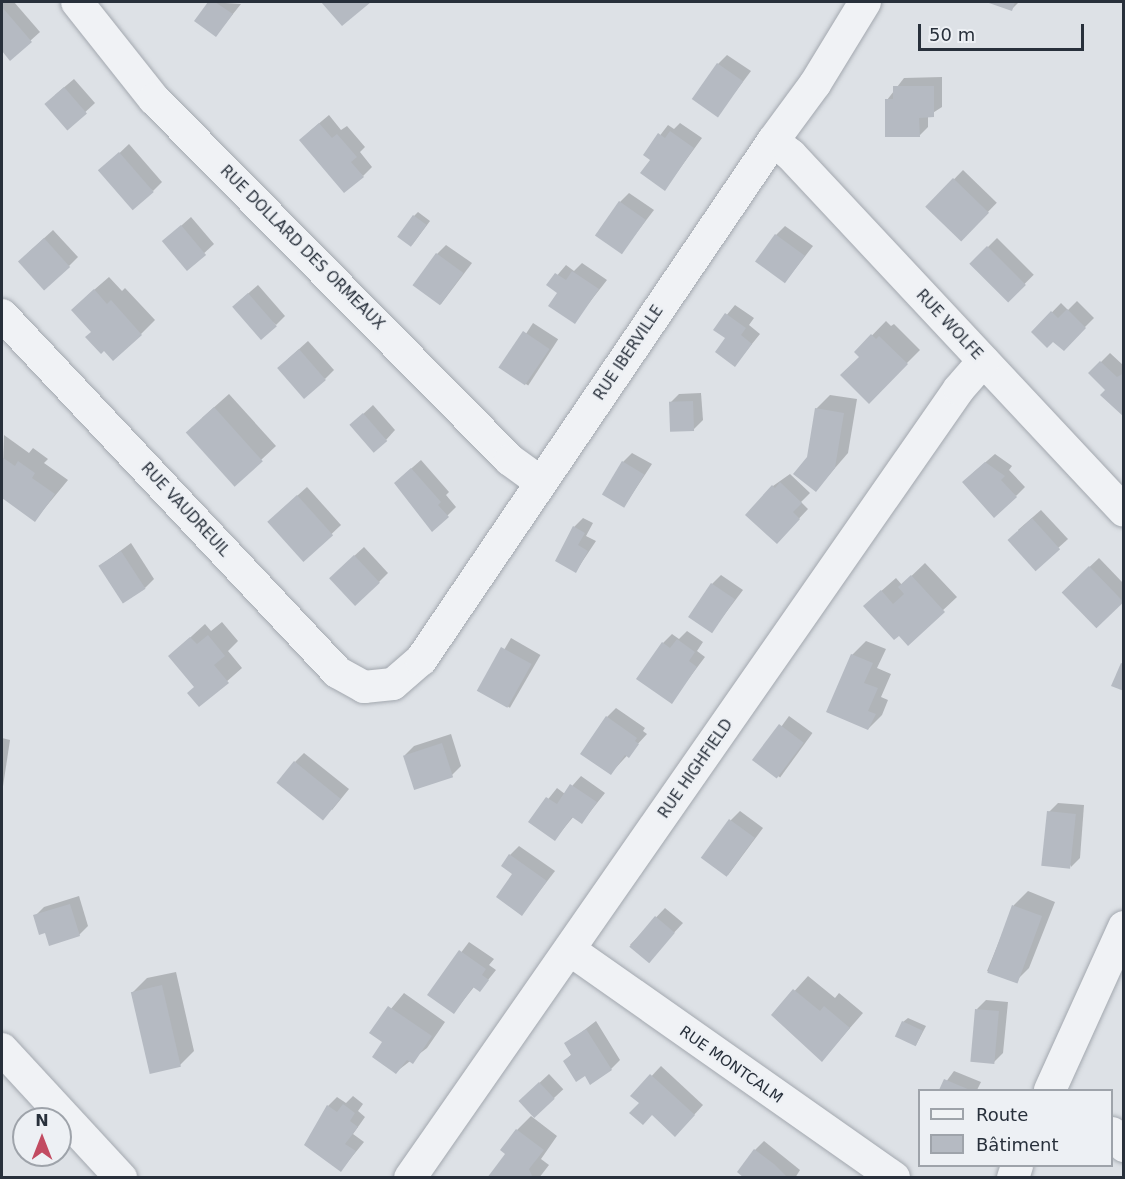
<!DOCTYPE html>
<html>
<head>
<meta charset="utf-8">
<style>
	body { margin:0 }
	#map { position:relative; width:1125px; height:1179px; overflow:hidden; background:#dde1e6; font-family:"DejaVu Sans",sans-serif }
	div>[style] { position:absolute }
	.shadow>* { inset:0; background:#0003; transform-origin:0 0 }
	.building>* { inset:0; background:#b5bac2; transform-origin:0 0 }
	.roads { filter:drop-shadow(0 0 2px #a3a8af) drop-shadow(0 0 2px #a3a8af) }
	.minor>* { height:32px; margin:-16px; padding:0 16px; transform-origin:16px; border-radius:16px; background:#f0f2f5 }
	span { translate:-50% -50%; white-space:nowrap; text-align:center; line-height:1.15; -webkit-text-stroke:4.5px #edf0f4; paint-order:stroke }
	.street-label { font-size:15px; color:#28303b }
	.frame { position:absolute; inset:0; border:3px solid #28303b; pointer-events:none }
	.legend { position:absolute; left:918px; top:1089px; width:195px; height:78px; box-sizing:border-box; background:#edf0f4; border:2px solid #9ea3aa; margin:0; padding:8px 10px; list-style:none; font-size:18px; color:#28303b }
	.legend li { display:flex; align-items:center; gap:12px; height:30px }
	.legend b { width:30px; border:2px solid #9ea3aa }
	.north { position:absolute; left:12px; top:1107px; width:60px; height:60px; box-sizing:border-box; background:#edf0f4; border:2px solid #9ea3aa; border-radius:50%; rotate:0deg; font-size:16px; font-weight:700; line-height:24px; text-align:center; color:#28303b }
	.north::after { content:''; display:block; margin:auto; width:21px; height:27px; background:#c24b61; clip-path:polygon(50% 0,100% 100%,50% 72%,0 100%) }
	.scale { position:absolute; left:918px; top:24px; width:166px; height:27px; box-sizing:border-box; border:3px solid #28303b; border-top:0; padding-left:8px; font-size:18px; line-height:21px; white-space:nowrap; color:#28303b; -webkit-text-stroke:4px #edf0f4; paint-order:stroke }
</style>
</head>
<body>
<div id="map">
	<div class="shadow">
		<div style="clip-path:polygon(2px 2px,14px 2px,40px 32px,10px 59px,2px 49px)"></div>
		<div style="clip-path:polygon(210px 2px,241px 4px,216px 35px,196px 21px)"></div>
		<div style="clip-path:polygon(323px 2px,369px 2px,342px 24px)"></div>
		<div style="clip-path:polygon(989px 2px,1019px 2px,1011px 10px)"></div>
		<div style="clip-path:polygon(727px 55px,751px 71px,718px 115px,718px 64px)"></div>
		<div style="clip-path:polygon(942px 77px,942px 107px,928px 116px,928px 127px,919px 136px,887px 100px,904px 78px)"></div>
		<div style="clip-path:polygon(74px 79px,95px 103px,67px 129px,55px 95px)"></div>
		<div style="clip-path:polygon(329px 115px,341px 130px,347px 126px,365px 147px,360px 152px,372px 167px,363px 176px,310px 131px)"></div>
		<div style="clip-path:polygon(680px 123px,702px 138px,665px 189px,652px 159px,645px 155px,668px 125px,674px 129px)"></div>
		<div style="clip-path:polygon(129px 144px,162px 182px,153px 191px,110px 162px)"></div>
		<div style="left:963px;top:170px;width:47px;height:51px;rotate:44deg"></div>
		<div style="clip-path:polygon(629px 193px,654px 210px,621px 253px,620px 202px)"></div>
		<div style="clip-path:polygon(418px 212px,430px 221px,412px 245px,414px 216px)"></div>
		<div style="clip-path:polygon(191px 217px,214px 244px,187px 269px,173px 233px)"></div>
		<div style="clip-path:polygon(785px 226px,813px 246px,785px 282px,776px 235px)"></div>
		<div style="clip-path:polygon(53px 230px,78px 257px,69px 266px,29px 252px)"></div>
		<div style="left:997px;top:238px;width:52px;height:37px;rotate:45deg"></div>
		<div style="clip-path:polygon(446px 245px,472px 263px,441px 304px,437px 254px)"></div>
		<div style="clip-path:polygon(582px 263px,607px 280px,574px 322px,559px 292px,549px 285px,566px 265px,574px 271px)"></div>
		<div style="clip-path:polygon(109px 277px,122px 291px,125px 288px,155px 320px,141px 334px,93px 331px,87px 296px)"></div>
		<div style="clip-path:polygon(258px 285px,285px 316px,276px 325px,243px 298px)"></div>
		<div style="clip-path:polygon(1077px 301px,1094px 318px,1063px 349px,1053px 340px,1033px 332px,1061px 303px,1068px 310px)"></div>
		<div style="clip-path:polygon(735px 305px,754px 318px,749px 325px,760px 334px,735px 365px,727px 338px,715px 329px)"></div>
		<div style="clip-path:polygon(886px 321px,891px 326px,894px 324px,920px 350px,869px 401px,861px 357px,856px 352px)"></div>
		<div style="left:533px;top:323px;width:30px;height:55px;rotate:33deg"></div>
		<div style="clip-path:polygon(308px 341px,334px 370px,325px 379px,288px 359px)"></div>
		<div style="clip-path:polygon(1110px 353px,1124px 366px,1124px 415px,1107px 389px,1090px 373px)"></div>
		<div style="clip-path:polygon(701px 393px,703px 420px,694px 429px,670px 403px,679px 394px)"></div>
		<div style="clip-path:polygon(229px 394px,276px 446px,235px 484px,202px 418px)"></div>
		<div style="clip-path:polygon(830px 395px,857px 399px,848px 453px,816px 490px,808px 457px,816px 409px)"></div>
		<div style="clip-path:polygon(373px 405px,395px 430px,386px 440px,361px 416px)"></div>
		<div style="clip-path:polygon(4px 435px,29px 453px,33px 448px,48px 459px,44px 463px,68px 480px,35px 520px,2px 496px)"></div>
		<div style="clip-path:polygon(632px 453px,652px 464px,625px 505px,623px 462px)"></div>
		<div style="clip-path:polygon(995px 454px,1012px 466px,1009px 470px,1025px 487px,1016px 496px,973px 473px)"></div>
		<div style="clip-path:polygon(421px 460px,449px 492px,446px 495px,456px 507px,447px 516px,405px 474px)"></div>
		<div style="clip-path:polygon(790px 474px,810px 493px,801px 502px,808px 509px,777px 542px,773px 486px)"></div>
		<div style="clip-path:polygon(307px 487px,341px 525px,304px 560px,278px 513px)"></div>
		<div style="clip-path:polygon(1041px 510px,1068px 539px,1036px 568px,1018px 530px)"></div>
		<div style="clip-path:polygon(583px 518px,593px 523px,586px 536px,596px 541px,576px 571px,574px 527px)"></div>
		<div style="clip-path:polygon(131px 543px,154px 579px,145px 588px,100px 566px)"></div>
		<div style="clip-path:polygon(364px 547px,388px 573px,379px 582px,340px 569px)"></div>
		<div style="clip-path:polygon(1099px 558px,1124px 584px,1124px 600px,1096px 626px,1063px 592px)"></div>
		<div style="clip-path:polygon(925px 563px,957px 597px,908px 643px,879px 593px,896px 578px,902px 585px)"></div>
		<div style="clip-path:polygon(721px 575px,743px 590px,712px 631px,712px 584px)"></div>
		<div style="clip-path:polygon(222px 622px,238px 641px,228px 651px,242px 668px,200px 705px,195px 686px,170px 656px,205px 624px,211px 631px)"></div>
		<div style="clip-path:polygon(687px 631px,703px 642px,697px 651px,705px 657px,671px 702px,663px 643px,672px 634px,679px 639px)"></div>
		<div style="left:511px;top:638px;width:34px;height:61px;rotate:30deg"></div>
		<div style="clip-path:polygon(866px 641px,886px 649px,877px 668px,891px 674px,881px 697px,888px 700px,882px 715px,868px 729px,828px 711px,852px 655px)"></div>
		<div style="clip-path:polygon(616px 708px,645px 728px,643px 731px,647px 734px,611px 773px,607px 717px)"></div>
		<div style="left:789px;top:716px;width:29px;height:55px;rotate:36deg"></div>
		<div style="clip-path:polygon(451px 734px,461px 766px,452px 775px,405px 755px,414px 746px)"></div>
		<div style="clip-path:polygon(2px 738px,10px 740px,2px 793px)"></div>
		<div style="clip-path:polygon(304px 753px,349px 789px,332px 810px,295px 762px)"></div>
		<div style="clip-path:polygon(581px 776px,605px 793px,582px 822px,574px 816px,555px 839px,530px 822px,557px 788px,565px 794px)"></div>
		<div style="clip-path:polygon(1058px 803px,1084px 805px,1080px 858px,1071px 867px,1049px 812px)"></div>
		<div style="clip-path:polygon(740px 811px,763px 828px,728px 875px,731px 820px)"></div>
		<div style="clip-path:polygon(519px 846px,555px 871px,522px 914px,510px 855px)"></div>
		<div style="clip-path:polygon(1028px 891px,1055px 902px,1029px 968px,1015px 982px,987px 971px,1014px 905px)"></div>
		<div style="clip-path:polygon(79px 896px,88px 926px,79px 935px,46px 931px,35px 916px,44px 907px)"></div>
		<div style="clip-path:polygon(665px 908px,683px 923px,656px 952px,630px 945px)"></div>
		<div style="clip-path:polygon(469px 942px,494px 959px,489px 965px,496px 970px,480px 990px,474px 987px,454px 1012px,430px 994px)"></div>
		<div style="clip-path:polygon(176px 972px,194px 1051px,180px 1065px,133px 992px,147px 978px)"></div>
		<div style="clip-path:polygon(808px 976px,835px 998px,839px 993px,863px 1013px,822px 1060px,773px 1015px)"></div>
		<div style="clip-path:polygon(404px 993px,445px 1022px,427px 1048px,396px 1072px,384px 1042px,371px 1033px)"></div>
		<div style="clip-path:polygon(986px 1000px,1008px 1002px,1003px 1053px,994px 1062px,977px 1009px)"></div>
		<div style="clip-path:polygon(908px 1018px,926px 1026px,916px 1045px,903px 1022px)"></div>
		<div style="clip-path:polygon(596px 1021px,620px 1060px,611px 1069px,585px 1074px,565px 1061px,572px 1054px,566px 1044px)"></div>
		<div style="clip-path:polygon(661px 1066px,703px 1105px,684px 1126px,633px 1096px)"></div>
		<div style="clip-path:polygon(954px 1071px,981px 1082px,977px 1090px,940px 1090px)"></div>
		<div style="left:549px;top:1074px;width:21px;height:39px;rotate:47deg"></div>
		<div style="clip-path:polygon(353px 1096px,363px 1104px,358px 1111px,365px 1117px,353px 1134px,364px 1142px,341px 1170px,328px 1106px,337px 1097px,346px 1103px)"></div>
		<div style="clip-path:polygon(531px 1116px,557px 1136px,541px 1159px,549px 1165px,539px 1178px,489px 1178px,507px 1154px,517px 1130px)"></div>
		<div style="clip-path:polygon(764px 1141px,800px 1170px,795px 1178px,746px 1178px,755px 1150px)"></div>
	</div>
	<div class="building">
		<div style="clip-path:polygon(208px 2px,215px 2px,233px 14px,216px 37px,194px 21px)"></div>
		<div style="clip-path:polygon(321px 2px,371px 2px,342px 26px)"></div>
		<div style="clip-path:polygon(986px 2px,1015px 2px,1012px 11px)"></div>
		<div style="clip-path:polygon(2px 7px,32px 42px,10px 61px,2px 51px)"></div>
		<div style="left:717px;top:63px;width:32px;height:44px;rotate:35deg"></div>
		<div style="clip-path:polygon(893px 86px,934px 86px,934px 117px,919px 118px,920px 137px,885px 137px,885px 99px,893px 99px)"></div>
		<div style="left:64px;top:87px;width:35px;height:26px;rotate:49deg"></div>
		<div style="clip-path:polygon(319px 123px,332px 138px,337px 134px,357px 157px,351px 162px,364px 177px,344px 193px,299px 140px)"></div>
		<div style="clip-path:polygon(670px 131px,694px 148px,665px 191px,640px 173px,650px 160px,643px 155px,658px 133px,665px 138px)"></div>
		<div style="left:119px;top:152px;width:53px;height:28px;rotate:49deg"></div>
		<div style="left:953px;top:178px;width:50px;height:40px;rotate:44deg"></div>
		<div style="left:619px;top:201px;width:33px;height:42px;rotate:35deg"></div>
		<div style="left:413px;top:215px;width:17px;height:27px;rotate:36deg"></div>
		<div style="left:181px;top:225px;width:39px;height:25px;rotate:50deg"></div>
		<div style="left:775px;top:234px;width:37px;height:34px;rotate:36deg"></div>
		<div style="left:44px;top:238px;width:39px;height:35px;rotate:48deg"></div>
		<div style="left:987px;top:246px;width:55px;height:25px;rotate:45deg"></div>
		<div style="left:436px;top:253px;width:34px;height:40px;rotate:36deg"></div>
		<div style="clip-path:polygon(572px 271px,599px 289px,575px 324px,548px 306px,557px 293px,546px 285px,555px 273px,566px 280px)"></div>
		<div style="clip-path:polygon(94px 289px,107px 304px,111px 300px,142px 335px,113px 361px,104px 351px,101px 354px,85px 337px,91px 332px,71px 310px)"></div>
		<div style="left:248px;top:293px;width:44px;height:21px;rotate:49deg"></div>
		<div style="clip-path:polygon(1067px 309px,1086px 328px,1064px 351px,1053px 342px,1047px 348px,1031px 332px,1051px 311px,1058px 318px)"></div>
		<div style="clip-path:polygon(725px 313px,746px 328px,741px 335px,752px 344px,735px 367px,715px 352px,725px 338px,713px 330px)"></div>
		<div style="left:523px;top:331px;width:32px;height:44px;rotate:34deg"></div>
		<div style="clip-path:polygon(871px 334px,876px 339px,879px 336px,908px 364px,869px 404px,840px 375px,859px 357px,854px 352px)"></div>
		<div style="left:299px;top:349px;width:41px;height:29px;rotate:49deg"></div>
		<div style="clip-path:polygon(1100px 361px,1117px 377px,1124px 373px,1124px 417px,1100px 395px,1105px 390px,1088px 373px)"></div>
		<div style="left:693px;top:401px;width:30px;height:24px;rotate:88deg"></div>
		<div style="left:214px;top:407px;width:73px;height:38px;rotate:48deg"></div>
		<div style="clip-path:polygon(815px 408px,844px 413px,835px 468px,816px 492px,793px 474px,807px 457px)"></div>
		<div style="left:363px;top:413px;width:37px;height:18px;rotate:49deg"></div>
		<div style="clip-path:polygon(2px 457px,15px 466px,18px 461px,35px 473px,32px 478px,55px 494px,35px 522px,2px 498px)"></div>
		<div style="left:622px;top:461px;width:26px;height:39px;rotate:31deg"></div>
		<div style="clip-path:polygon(985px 462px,1005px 476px,1001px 480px,1017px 497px,994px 518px,962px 482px)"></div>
		<div style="clip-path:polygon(411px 468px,441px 502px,438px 505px,449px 517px,432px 532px,394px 483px)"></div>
		<div style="clip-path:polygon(780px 482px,802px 503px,793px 512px,800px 519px,777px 544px,745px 515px,772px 485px,775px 488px)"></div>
		<div style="left:297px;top:495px;width:54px;height:40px;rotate:48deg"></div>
		<div style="left:1032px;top:518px;width:42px;height:33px;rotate:48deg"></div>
		<div style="clip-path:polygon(573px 526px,585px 533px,578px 545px,588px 551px,576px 573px,555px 561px)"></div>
		<div style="left:121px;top:551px;width:45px;height:27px;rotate:57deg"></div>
		<div style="left:354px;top:555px;width:38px;height:34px;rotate:47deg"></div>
		<div style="left:1089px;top:566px;width:50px;height:38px;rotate:46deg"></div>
		<div style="clip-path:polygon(911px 575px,945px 612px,908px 646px,899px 636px,894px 640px,863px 606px,881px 590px,893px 604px,904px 594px,898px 587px)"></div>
		<div style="left:711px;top:583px;width:29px;height:41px;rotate:34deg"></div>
		<div style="clip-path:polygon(208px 635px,225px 656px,214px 665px,229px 683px,199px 707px,187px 693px,194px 687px,168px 656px,190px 637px,197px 644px)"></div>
		<div style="clip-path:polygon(677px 639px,695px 652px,689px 661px,697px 667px,672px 704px,636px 679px,662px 642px,670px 648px)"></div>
		<div style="left:501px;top:647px;width:35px;height:50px;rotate:29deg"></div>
		<div style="clip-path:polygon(851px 654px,873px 663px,864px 683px,878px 688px,868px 711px,876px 714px,868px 730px,826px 712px)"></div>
		<div style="clip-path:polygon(1121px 663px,1124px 664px,1124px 691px,1111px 686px)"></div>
		<div style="clip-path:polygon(606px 716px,637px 738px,635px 741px,639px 744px,629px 758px,625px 755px,611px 775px,580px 754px)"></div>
		<div style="left:779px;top:724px;width:31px;height:45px;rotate:37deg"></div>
		<div style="left:442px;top:743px;width:36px;height:41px;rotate:72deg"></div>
		<div style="left:294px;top:761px;width:60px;height:28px;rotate:39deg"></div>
		<div style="clip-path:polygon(570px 784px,597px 802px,582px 824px,572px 817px,555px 841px,528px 822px,546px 797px,557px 804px)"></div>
		<div style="left:1047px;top:811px;width:29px;height:55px;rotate:6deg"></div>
		<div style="left:729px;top:819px;width:32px;height:48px;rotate:36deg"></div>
		<div style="clip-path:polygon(509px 854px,547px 881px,522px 916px,496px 897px,512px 874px,501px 866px)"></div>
		<div style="clip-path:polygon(70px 904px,80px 936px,49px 946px,45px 933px,39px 935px,33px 915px)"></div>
		<div style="left:1012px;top:905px;width:32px;height:72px;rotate:20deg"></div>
		<div style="left:655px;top:916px;width:26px;height:40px;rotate:40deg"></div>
		<div style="clip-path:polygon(459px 950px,486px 969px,482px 975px,489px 980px,480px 992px,473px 987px,454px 1014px,427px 995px)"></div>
		<div style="left:162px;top:985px;width:84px;height:32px;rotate:77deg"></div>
		<div style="clip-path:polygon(793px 989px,820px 1011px,824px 1006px,850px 1028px,822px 1062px,771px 1015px)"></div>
		<div style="clip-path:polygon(388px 1006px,432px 1036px,413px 1064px,407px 1060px,396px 1074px,372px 1057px,382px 1042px,369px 1033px)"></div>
		<div style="left:975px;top:1009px;width:24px;height:53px;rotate:5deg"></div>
		<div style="left:902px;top:1021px;width:23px;height:17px;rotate:25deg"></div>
		<div style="clip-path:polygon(586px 1029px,612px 1070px,590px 1085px,585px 1076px,576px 1082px,563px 1061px,571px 1055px,564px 1043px)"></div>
		<div style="clip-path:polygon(650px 1074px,695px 1115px,675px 1137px,652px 1115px,643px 1125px,629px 1113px,639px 1103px,630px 1096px)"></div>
		<div style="clip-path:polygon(944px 1079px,970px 1090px,939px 1090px)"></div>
		<div style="left:539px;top:1082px;width:23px;height:28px;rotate:47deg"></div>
		<div style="clip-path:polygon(343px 1104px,355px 1113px,350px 1121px,358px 1127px,345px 1144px,356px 1151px,341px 1172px,304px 1145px,327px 1105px,337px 1112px)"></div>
		<div style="clip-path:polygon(516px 1129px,544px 1150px,529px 1169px,533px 1178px,487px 1178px,505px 1154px,500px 1150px)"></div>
		<div style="clip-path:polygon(754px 1149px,774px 1164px,788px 1178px,744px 1178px,737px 1172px)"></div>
	</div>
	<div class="roads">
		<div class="minor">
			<div style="left:77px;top:2px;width:124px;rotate:51.6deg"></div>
			<div style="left:154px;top:99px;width:507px;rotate:45.4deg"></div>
			<div style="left:510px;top:460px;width:37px;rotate:36deg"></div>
			<div style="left:773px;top:141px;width:23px;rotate:38deg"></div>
			<div style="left:791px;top:155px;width:487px;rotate:46.9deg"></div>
			<div style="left:2px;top:315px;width:490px;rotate:46.8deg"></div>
			<div style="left:337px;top:672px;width:31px;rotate:29deg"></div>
			<div style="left:364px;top:687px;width:29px;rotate:-6deg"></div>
			<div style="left:393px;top:684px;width:37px;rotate:-41deg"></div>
			<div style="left:421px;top:660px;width:627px;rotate:-55.85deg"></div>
			<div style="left:773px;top:141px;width:71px;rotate:-53.6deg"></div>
			<div style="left:815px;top:84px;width:96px;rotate:-58.6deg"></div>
			<div style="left:570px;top:950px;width:396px;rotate:35.1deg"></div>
			<div style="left:2px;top:1049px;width:176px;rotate:47.3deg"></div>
			<div style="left:1050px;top:1090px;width:179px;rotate:-65.6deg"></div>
			<div style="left:1112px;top:1133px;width:18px;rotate:47deg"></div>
			<div style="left:410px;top:1178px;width:961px;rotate:-55.17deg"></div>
			<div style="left:959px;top:389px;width:37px;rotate:-49deg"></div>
			<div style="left:1013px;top:1178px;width:13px;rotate:-72deg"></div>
		</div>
	</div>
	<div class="street-label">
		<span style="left:302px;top:248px;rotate:45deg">RUE DOLLARD DES ORMEAUX</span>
		<span style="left:949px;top:325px;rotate:47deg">RUE WOLFE</span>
		<span style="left:629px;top:353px;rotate:-56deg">RUE IBERVILLE</span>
		<span style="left:185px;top:510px;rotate:47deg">RUE VAUDREUIL</span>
		<span style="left:696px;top:769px;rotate:-55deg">RUE HIGHFIELD</span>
		<span style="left:731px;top:1065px;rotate:35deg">RUE MONTCALM</span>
	</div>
	<div class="frame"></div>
	<ul class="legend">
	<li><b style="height:8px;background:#f0f2f5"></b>Route</li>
	<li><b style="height:16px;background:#b5bac2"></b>Bâtiment</li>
	</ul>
	<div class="north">N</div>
	<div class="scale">50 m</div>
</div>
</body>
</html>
